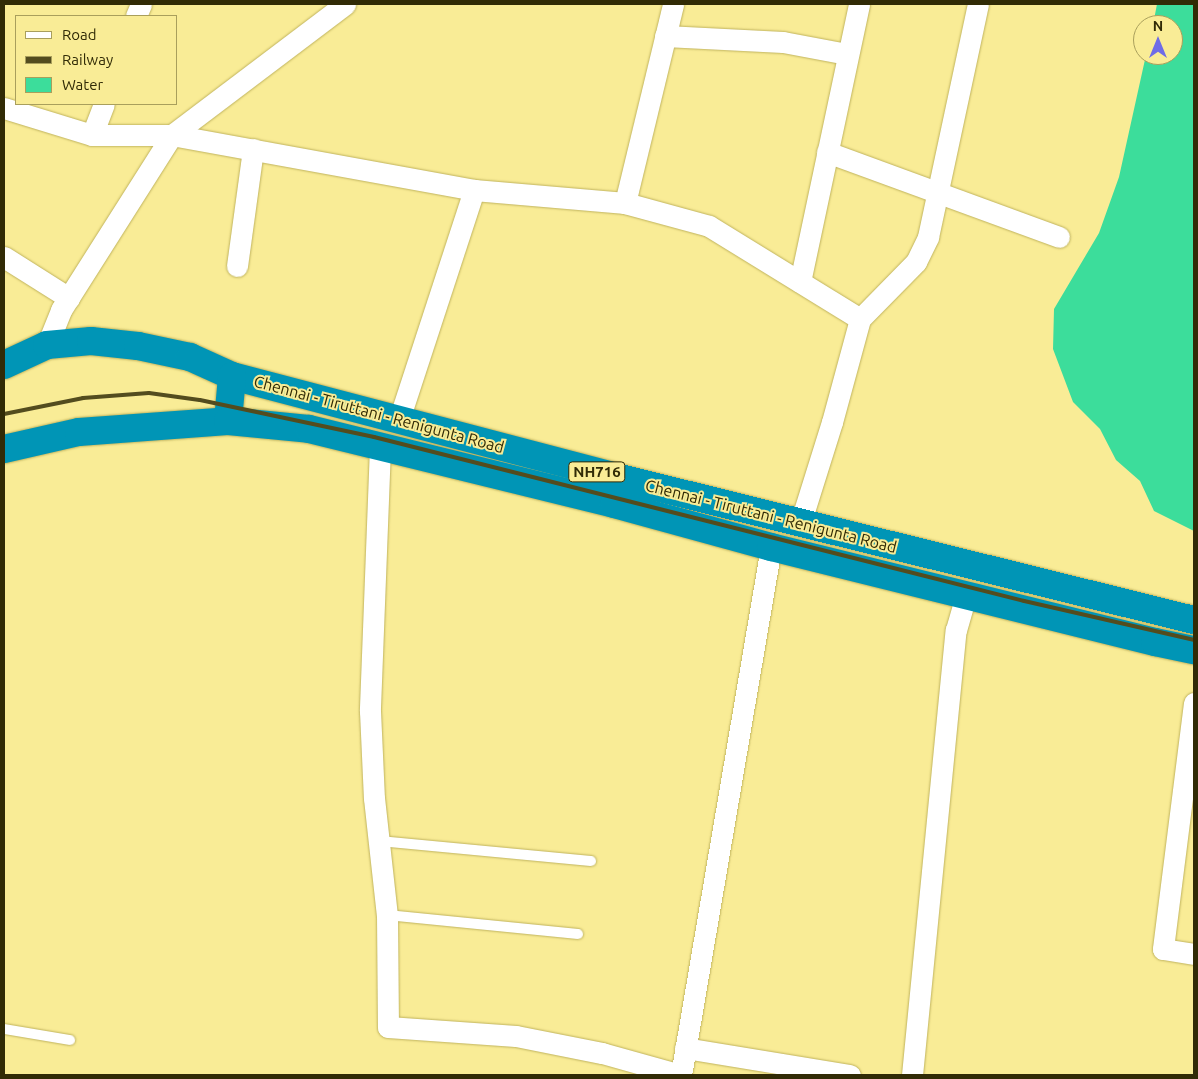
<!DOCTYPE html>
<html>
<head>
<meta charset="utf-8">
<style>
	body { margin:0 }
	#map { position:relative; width:1198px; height:1079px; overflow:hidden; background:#f9ec96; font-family:Ubuntu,sans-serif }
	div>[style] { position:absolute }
	.water>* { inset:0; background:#3cdd9b }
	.roads { filter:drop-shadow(0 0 1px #c0b35e) drop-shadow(0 0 1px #c0b35e) }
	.lane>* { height:10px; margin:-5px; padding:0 5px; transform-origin:5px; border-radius:5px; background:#fff }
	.street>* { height:21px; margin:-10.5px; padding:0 10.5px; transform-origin:10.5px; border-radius:10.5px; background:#fff }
	.highway>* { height:28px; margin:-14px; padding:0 14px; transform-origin:14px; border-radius:14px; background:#0095b6 }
	.rail>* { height:4px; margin:-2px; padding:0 2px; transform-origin:2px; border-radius:2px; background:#534c1e }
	span { translate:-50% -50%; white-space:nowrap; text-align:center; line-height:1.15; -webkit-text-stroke:4px #f9ec96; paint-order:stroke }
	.shield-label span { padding:1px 4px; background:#f9ec96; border:1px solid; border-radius:4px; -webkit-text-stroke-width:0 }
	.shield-label { font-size:15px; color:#312b06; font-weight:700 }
	.street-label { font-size:16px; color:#312b06 }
	.frame { position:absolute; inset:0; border:5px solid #312b06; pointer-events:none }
	.legend { position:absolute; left:15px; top:15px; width:162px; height:90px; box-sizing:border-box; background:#f9ec96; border:1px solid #a99f5c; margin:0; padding:6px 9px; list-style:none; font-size:15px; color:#312b06 }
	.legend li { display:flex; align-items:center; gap:10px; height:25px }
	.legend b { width:25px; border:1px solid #a99f5c }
	.north { position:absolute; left:1133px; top:15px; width:50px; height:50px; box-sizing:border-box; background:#f9ec96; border:1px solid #a99f5c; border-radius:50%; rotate:0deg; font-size:14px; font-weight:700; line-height:20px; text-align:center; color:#312b06 }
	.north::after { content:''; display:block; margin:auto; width:18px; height:22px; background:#6f6ce6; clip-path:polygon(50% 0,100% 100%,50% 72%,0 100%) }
</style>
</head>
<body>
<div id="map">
	<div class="water">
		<div style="clip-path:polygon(1157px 4px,1194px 4px,1194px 531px,1154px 511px,1140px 481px,1116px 460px,1100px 429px,1073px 402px,1053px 349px,1054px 309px,1099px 233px,1119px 177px,1146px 55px,1173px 55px,1173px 25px,1153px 25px)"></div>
	</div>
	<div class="roads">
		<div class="lane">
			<div style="left:379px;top:841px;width:213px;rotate:5.4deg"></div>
			<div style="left:387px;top:915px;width:192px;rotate:5.7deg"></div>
			<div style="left:4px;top:1029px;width:67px;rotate:9.5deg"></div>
		</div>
		<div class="street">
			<div style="left:136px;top:16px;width:13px;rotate:-67deg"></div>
			<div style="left:665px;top:36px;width:118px;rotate:2.9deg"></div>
			<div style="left:783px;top:42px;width:65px;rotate:10.6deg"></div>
			<div style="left:4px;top:108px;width:92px;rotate:17.1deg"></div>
			<div style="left:92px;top:135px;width:80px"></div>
			<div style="left:172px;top:135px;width:307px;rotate:10.3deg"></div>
			<div style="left:474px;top:190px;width:241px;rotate:108.1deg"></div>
			<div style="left:92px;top:135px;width:33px;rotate:-69deg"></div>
			<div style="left:827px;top:152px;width:247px;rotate:20.1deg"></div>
			<div style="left:474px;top:190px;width:152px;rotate:4.9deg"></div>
			<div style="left:625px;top:203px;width:87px;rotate:15.3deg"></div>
			<div style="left:709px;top:226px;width:177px;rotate:31.6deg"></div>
			<div style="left:860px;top:319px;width:107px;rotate:105.2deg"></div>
			<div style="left:832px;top:422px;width:107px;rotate:107.4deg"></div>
			<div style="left:625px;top:203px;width:205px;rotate:-76.4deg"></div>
			<div style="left:4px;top:257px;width:77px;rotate:32.2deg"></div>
			<div style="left:237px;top:266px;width:118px;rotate:-82.2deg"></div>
			<div style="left:800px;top:282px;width:284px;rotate:-78deg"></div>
			<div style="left:860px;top:319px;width:80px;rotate:-45.5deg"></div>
			<div style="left:916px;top:262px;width:28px;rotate:-64deg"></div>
			<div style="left:928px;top:237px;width:238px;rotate:-77.9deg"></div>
			<div style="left:47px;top:345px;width:38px;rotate:-68deg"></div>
			<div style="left:61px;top:310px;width:207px;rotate:-57.6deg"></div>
			<div style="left:172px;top:135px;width:217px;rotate:-37.1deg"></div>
			<div style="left:380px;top:447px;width:264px;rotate:92.2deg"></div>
			<div style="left:370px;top:711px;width:87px;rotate:87.4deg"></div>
			<div style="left:374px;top:798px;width:118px;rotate:83.7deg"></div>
			<div style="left:387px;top:915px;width:112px;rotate:89.5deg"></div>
			<div style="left:388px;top:1027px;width:128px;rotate:4deg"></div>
			<div style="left:516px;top:1036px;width:88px;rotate:11.2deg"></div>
			<div style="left:602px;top:1053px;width:82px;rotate:15.6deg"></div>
			<div style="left:1194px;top:703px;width:248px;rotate:97.2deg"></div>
			<div style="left:1163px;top:949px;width:31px;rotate:9deg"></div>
			<div style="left:685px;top:1048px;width:167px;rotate:9.3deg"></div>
			<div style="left:681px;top:1075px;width:536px;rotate:-80.33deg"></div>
			<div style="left:912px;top:1075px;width:447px;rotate:-84.4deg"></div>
			<div style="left:956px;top:630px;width:35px;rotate:-74deg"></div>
		</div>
		<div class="highway">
			<div style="left:4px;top:365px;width:47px;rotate:-24.9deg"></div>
			<div style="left:47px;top:345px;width:44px;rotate:-5.2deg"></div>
			<div style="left:91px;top:341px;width:47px;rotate:6.1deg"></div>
			<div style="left:138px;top:346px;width:53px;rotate:11.9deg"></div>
			<div style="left:190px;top:357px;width:46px;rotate:24.3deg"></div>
			<div style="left:232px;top:376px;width:397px;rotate:14.7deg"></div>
			<div style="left:616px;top:477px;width:595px;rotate:13.9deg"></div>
			<div style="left:228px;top:421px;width:45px;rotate:-84.9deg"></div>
			<div style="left:4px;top:449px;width:77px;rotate:-12.8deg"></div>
			<div style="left:79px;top:432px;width:149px;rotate:-4.2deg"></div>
			<div style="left:228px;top:421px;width:81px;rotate:5.6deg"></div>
			<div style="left:309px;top:429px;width:314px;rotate:13.8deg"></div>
			<div style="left:614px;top:504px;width:163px;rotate:15.3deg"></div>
			<div style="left:771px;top:547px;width:396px;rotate:13.9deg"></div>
			<div style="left:1155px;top:642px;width:40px;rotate:12deg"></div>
		</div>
	</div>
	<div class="rail">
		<div style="left:4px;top:414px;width:81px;rotate:-11.4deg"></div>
		<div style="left:83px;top:398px;width:66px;rotate:-4.3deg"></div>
		<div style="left:149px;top:393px;width:51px;rotate:7.8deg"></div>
		<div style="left:200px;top:400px;width:178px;rotate:12deg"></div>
		<div style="left:374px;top:437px;width:670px;rotate:14.16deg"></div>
		<div style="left:1024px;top:601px;width:174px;rotate:12.9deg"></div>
	</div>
	<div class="shield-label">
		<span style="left:597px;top:472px">NH716</span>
	</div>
	<div class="street-label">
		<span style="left:379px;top:414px;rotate:15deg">Chennai - Tiruttani - Renigunta Road</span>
		<span style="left:771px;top:516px;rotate:14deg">Chennai - Tiruttani - Renigunta Road</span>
	</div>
	<div class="frame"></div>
	<ul class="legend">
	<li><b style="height:6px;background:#fff"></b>Road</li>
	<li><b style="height:6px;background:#534c1e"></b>Railway</li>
	<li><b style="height:14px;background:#3cdd9b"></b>Water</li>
	</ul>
	<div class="north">N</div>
</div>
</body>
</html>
